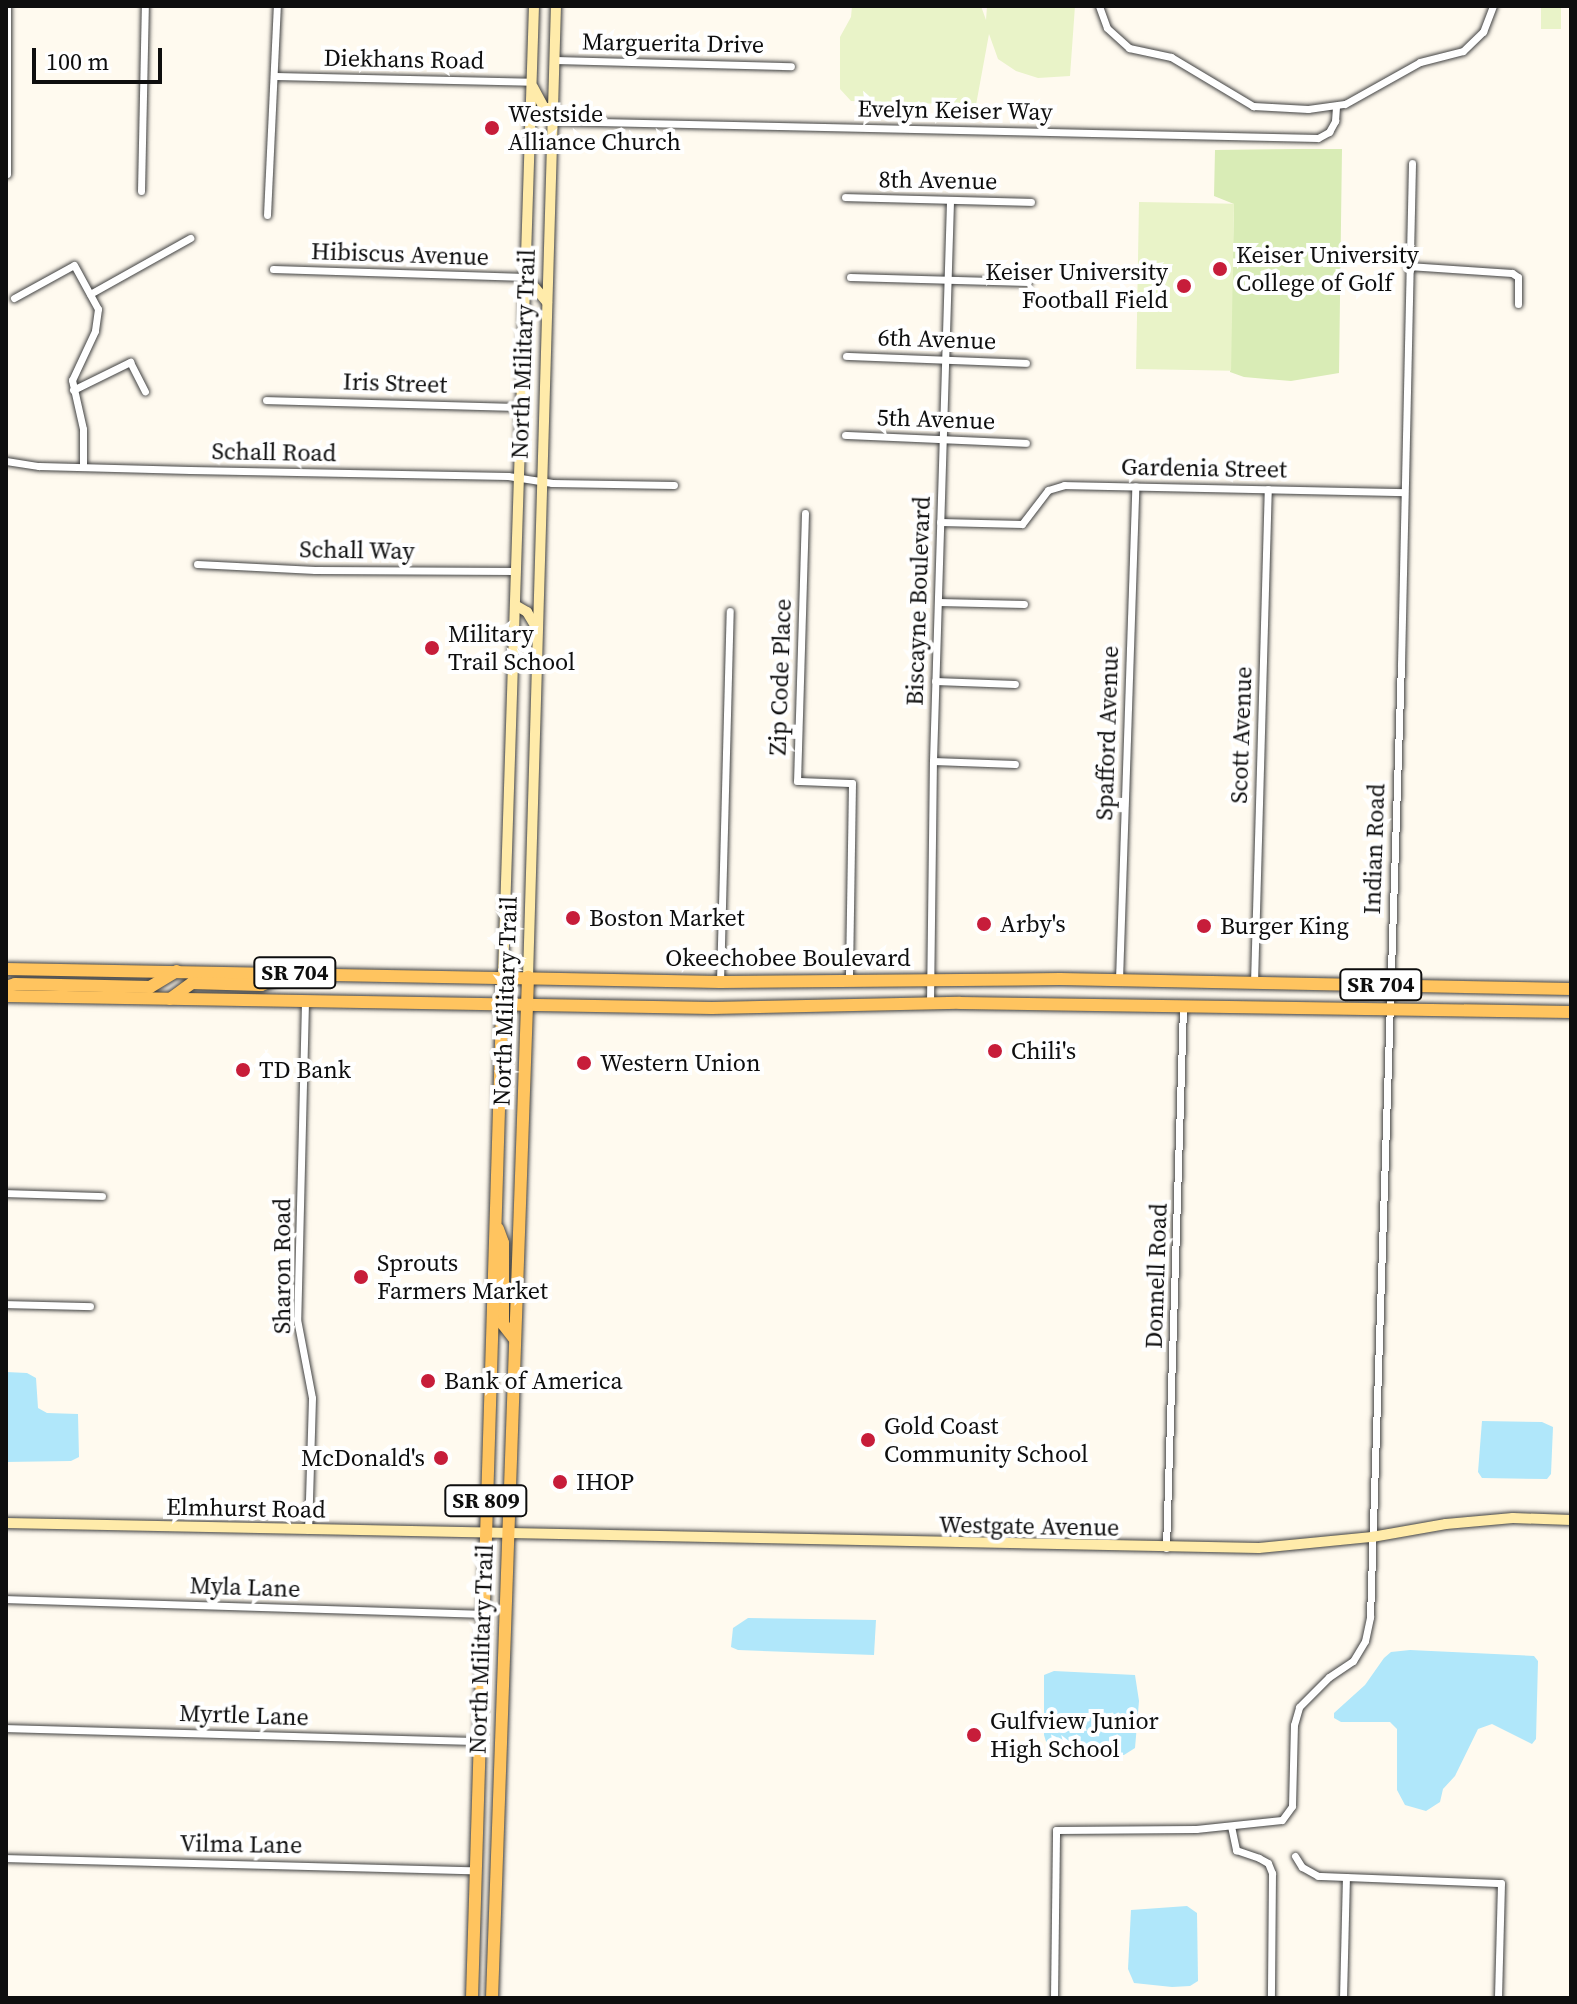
<!DOCTYPE html>
<html>
<head>
<meta charset="utf-8">
<style>
	body { margin:0 }
	#map { position:relative; width:1577px; height:2004px; overflow:hidden; background:#fffaef; font-family:"Source Serif 4",serif }
	div>[style] { position:absolute }
	.green>* { inset:0; background:#d9ecb6 }
	.pitch>* { inset:0; background:#e9f3c8; transform-origin:0 0 }
	.water>* { inset:0; background:#b0e7fa }
	.roads { filter:drop-shadow(0 0 2px #414141) drop-shadow(0 0 2px #414141) }
	.street>* { height:7px; margin:-3.5px; padding:0 3.5px; transform-origin:3.5px; border-radius:3.5px; background:#fff }
	.secondary>* { height:10px; margin:-5px; padding:0 5px; transform-origin:5px; border-radius:5px; background:#ffebaa }
	.primary>* { height:12px; margin:-6px; padding:0 6px; transform-origin:6px; border-radius:6px; background:#ffc45f }
	.dots>* { width:22px; height:22px; translate:-50% -50%; box-sizing:border-box; border:4px solid #fff; border-radius:50% }
	span { translate:-50% -50%; white-space:nowrap; text-align:center; line-height:1.15; -webkit-text-stroke:8px #fff; paint-order:stroke }
	.shield-label span { padding:2px 6px; background:#fff; border:2px solid; border-radius:6px; -webkit-text-stroke-width:0 }
	.shield-label { font-size:22px; color:#0e0e0e; font-weight:700 }
	.street-label { font-size:24px; color:#0e0e0e }
	.poi-label { font-size:24px; color:#0e0e0e }
	.left { translate:0 -50%; text-align:left }
	.right { translate:-100% -50%; text-align:right }
	.frame { position:absolute; inset:0; border:8px solid #0e0e0e; pointer-events:none }
	.scale { position:absolute; left:32px; top:48px; width:130px; height:36px; box-sizing:border-box; border:4px solid #0e0e0e; border-top:0; padding-left:10px; font-size:24px; line-height:28px; white-space:nowrap; color:#0e0e0e; -webkit-text-stroke:6px #fff; paint-order:stroke }
</style>
</head>
<body>
<div id="map">
	<div class="green">
		<div style="clip-path:polygon(1299px 149px,1342px 149px,1339px 373px,1291px 381px,1244px 377px,1230px 372px,1234px 204px,1214px 196px,1215px 150px)"></div>
	</div>
	<div class="pitch">
		<div style="clip-path:polygon(852px 6px,981px 6px,986px 20px,987px 6px,1075px 6px,1070px 76px,1038px 78px,1016px 71px,998px 59px,989px 34px,976px 105px,851px 101px,840px 89px,840px 37px,851px 17px)"></div>
		<div style="left:1541px;top:6px;width:20px;height:23px"></div>
		<div style="left:1139px;top:202px;width:95px;height:167px;rotate:1deg"></div>
	</div>
	<div class="water">
		<div style="clip-path:polygon(6px 1372px,27px 1373px,36px 1378px,38px 1408px,47px 1413px,78px 1414px,79px 1457px,71px 1461px,6px 1462px)"></div>
		<div style="clip-path:polygon(1482px 1421px,1542px 1422px,1553px 1427px,1551px 1474px,1547px 1479px,1482px 1478px,1478px 1472px)"></div>
		<div style="clip-path:polygon(748px 1618px,876px 1620px,874px 1655px,738px 1650px,731px 1647px,733px 1628px)"></div>
		<div style="clip-path:polygon(1410px 1650px,1534px 1656px,1538px 1661px,1536px 1739px,1532px 1744px,1492px 1724px,1478px 1729px,1455px 1776px,1443px 1789px,1440px 1802px,1426px 1811px,1405px 1805px,1397px 1790px,1397px 1729px,1390px 1722px,1341px 1722px,1334px 1718px,1334px 1713px,1365px 1685px,1384px 1658px,1391px 1652px)"></div>
		<div style="clip-path:polygon(1054px 1671px,1135px 1675px,1139px 1701px,1135px 1748px,1124px 1755px,1065px 1754px,1048px 1748px,1044px 1735px,1044px 1675px)"></div>
		<div style="clip-path:polygon(1187px 1906px,1197px 1913px,1198px 1981px,1190px 1986px,1172px 1987px,1134px 1983px,1128px 1969px,1131px 1910px)"></div>
	</div>
	<div class="roads">
		<div class="street">
			<div style="left:7px;top:6px;width:168px;rotate:90deg"></div>
			<div style="left:1099px;top:6px;width:23px;rotate:70deg"></div>
			<div style="left:1107px;top:28px;width:30px;rotate:42deg"></div>
			<div style="left:1129px;top:48px;width:43px;rotate:12.1deg"></div>
			<div style="left:1171px;top:57px;width:96px;rotate:30.9deg"></div>
			<div style="left:1253px;top:106px;width:55px;rotate:3.1deg"></div>
			<div style="left:1308px;top:109px;width:37px;rotate:-8deg"></div>
			<div style="left:1345px;top:104px;width:86px;rotate:-29.2deg"></div>
			<div style="left:1420px;top:62px;width:44px;rotate:-14.3deg"></div>
			<div style="left:1463px;top:51px;width:28px;rotate:-44deg"></div>
			<div style="left:1483px;top:32px;width:28px;rotate:-69deg"></div>
			<div style="left:555px;top:60px;width:236px;rotate:1.5deg"></div>
			<div style="left:275px;top:76px;width:256px;rotate:1.3deg"></div>
			<div style="left:553px;top:121px;width:765px;rotate:1.27deg"></div>
			<div style="left:1318px;top:138px;width:13px;rotate:-29deg"></div>
			<div style="left:1329px;top:132px;width:13px;rotate:-61deg"></div>
			<div style="left:1335px;top:121px;width:14px;rotate:-86deg"></div>
			<div style="left:141px;top:191px;width:185px;rotate:-88.8deg"></div>
			<div style="left:845px;top:197px;width:186px;rotate:1.5deg"></div>
			<div style="left:267px;top:215px;width:209px;rotate:-87.3deg"></div>
			<div style="left:1408px;top:266px;width:104px;rotate:3.9deg"></div>
			<div style="left:1512px;top:273px;width:7px;rotate:34deg"></div>
			<div style="left:1518px;top:277px;width:27px;rotate:90deg"></div>
			<div style="left:273px;top:269px;width:253px;rotate:1.8deg"></div>
			<div style="left:850px;top:277px;width:178px;rotate:1.6deg"></div>
			<div style="left:90px;top:294px;width:115px;rotate:-29.2deg"></div>
			<div style="left:14px;top:298px;width:68px;rotate:-28.8deg"></div>
			<div style="left:74px;top:265px;width:50px;rotate:61.4deg"></div>
			<div style="left:98px;top:309px;width:22px;rotate:98deg"></div>
			<div style="left:95px;top:331px;width:54px;rotate:115.1deg"></div>
			<div style="left:72px;top:380px;width:50px;rotate:77.3deg"></div>
			<div style="left:83px;top:429px;width:38px;rotate:90deg"></div>
			<div style="left:846px;top:356px;width:180px;rotate:2.2deg"></div>
			<div style="left:73px;top:390px;width:64px;rotate:-26.2deg"></div>
			<div style="left:130px;top:362px;width:33px;rotate:63deg"></div>
			<div style="left:266px;top:400px;width:256px;rotate:1.6deg"></div>
			<div style="left:845px;top:435px;width:181px;rotate:2.5deg"></div>
			<div style="left:6px;top:461px;width:33px;rotate:9deg"></div>
			<div style="left:39px;top:466px;width:151px;rotate:1.5deg"></div>
			<div style="left:190px;top:470px;width:318px;rotate:1.1deg"></div>
			<div style="left:508px;top:476px;width:45px;rotate:9deg"></div>
			<div style="left:552px;top:483px;width:122px;rotate:0.9deg"></div>
			<div style="left:805px;top:513px;width:268px;rotate:91.7deg"></div>
			<div style="left:797px;top:781px;width:55px;rotate:2.1deg"></div>
			<div style="left:852px;top:783px;width:198px;rotate:90.9deg"></div>
			<div style="left:940px;top:522px;width:82px;rotate:1.4deg"></div>
			<div style="left:1022px;top:524px;width:43px;rotate:-52.6deg"></div>
			<div style="left:1048px;top:490px;width:17px;rotate:-17deg"></div>
			<div style="left:1064px;top:485px;width:340px;rotate:1.2deg"></div>
			<div style="left:197px;top:564px;width:118px;rotate:2.9deg"></div>
			<div style="left:315px;top:570px;width:201px;rotate:0.3deg"></div>
			<div style="left:938px;top:602px;width:86px;rotate:1.3deg"></div>
			<div style="left:935px;top:681px;width:80px;rotate:2.1deg"></div>
			<div style="left:933px;top:761px;width:82px;rotate:2.1deg"></div>
			<div style="left:1119px;top:980px;width:494px;rotate:-88.1deg"></div>
			<div style="left:720px;top:982px;width:371px;rotate:-88.5deg"></div>
			<div style="left:1254px;top:983px;width:494px;rotate:-88.4deg"></div>
			<div style="left:305px;top:1002px;width:317px;rotate:91.4deg"></div>
			<div style="left:297px;top:1319px;width:80px;rotate:79.2deg"></div>
			<div style="left:312px;top:1398px;width:132px;rotate:91.7deg"></div>
			<div style="left:930px;top:1003px;width:242px;rotate:-89.3deg"></div>
			<div style="left:933px;top:761px;width:561px;rotate:-88.26deg"></div>
			<div style="left:6px;top:1193px;width:96px;rotate:1.8deg"></div>
			<div style="left:6px;top:1304px;width:84px;rotate:1.4deg"></div>
			<div style="left:1166px;top:1548px;width:542px;rotate:-88.2deg"></div>
			<div style="left:6px;top:1599px;width:477px;rotate:1.8deg"></div>
			<div style="left:6px;top:1728px;width:474px;rotate:1.6deg"></div>
			<div style="left:1231px;top:1826px;width:25px;rotate:78deg"></div>
			<div style="left:1236px;top:1850px;width:24px;rotate:19deg"></div>
			<div style="left:1259px;top:1858px;width:10px;rotate:29deg"></div>
			<div style="left:1268px;top:1863px;width:11px;rotate:68deg"></div>
			<div style="left:1272px;top:1873px;width:125px;rotate:90.5deg"></div>
			<div style="left:1295px;top:1856px;width:13px;rotate:58deg"></div>
			<div style="left:1302px;top:1867px;width:18px;rotate:29deg"></div>
			<div style="left:1318px;top:1876px;width:183px;rotate:2.2deg"></div>
			<div style="left:1501px;top:1883px;width:115px;rotate:91.5deg"></div>
			<div style="left:6px;top:1858px;width:470px;rotate:1.5deg"></div>
			<div style="left:1054px;top:1998px;width:168px;rotate:-89.3deg"></div>
			<div style="left:1056px;top:1830px;width:140px;rotate:-0.4deg"></div>
			<div style="left:1196px;top:1829px;width:86px;rotate:-6deg"></div>
			<div style="left:1282px;top:1820px;width:17px;rotate:-54deg"></div>
			<div style="left:1292px;top:1806px;width:81px;rotate:-88.6deg"></div>
			<div style="left:1294px;top:1725px;width:19px;rotate:-74deg"></div>
			<div style="left:1299px;top:1707px;width:42px;rotate:-45deg"></div>
			<div style="left:1329px;top:1677px;width:29px;rotate:-34deg"></div>
			<div style="left:1353px;top:1661px;width:23px;rotate:-59deg"></div>
			<div style="left:1365px;top:1641px;width:25px;rotate:-78deg"></div>
			<div style="left:1370px;top:1617px;width:954px;rotate:-88.14deg"></div>
			<div style="left:1401px;top:664px;width:501px;rotate:-88.74deg"></div>
			<div style="left:1343px;top:1998px;width:121px;rotate:-88.6deg"></div>
		</div>
		<div class="secondary">
			<div style="left:533px;top:87px;width:24px;rotate:62deg"></div>
			<div style="left:544px;top:108px;width:9px"></div>
			<div style="left:526px;top:277px;width:33px;rotate:50deg"></div>
			<div style="left:515px;top:605px;width:14px;rotate:30deg"></div>
			<div style="left:527px;top:612px;width:17px;rotate:59deg"></div>
			<div style="left:503px;top:976px;width:970px;rotate:-88.17deg"></div>
			<div style="left:528px;top:977px;width:971px;rotate:-88.35deg"></div>
			<div style="left:6px;top:1523px;width:1253px;rotate:1.14deg"></div>
			<div style="left:1259px;top:1548px;width:114px;rotate:-5.6deg"></div>
			<div style="left:1372px;top:1537px;width:75px;rotate:-10deg"></div>
			<div style="left:1446px;top:1524px;width:67px;rotate:-5.1deg"></div>
			<div style="left:1513px;top:1518px;width:58px;rotate:2deg"></div>
		</div>
		<div class="primary">
			<div style="left:6px;top:969px;width:714px;rotate:1.04deg"></div>
			<div style="left:720px;top:982px;width:340px;rotate:-0.5deg"></div>
			<div style="left:1060px;top:979px;width:511px;rotate:1.12deg"></div>
			<div style="left:6px;top:987px;width:9px;rotate:-18deg"></div>
			<div style="left:15px;top:984px;width:135px;rotate:1.3deg"></div>
			<div style="left:150px;top:987px;width:31px;rotate:-31deg"></div>
			<div style="left:6px;top:996px;width:706px;rotate:0.97deg"></div>
			<div style="left:712px;top:1008px;width:248px;rotate:-1.2deg"></div>
			<div style="left:960px;top:1003px;width:611px;rotate:0.84deg"></div>
			<div style="left:170px;top:999px;width:27px;rotate:-36deg"></div>
			<div style="left:192px;top:983px;width:69px;rotate:1.7deg"></div>
			<div style="left:261px;top:985px;width:32px;rotate:-20deg"></div>
			<div style="left:498px;top:1229px;width:15px;rotate:70deg"></div>
			<div style="left:503px;top:1243px;width:81px;rotate:90deg"></div>
			<div style="left:503px;top:1324px;width:18px;rotate:52deg"></div>
			<div style="left:472px;top:1998px;width:1022px;rotate:-88.26deg"></div>
			<div style="left:492px;top:1998px;width:1022px;rotate:-87.98deg"></div>
		</div>
	</div>
	<div class="dots">
		<div style="left:492px;top:128px;background:#c71d3a"></div>
		<div style="left:1220px;top:269px;background:#c71d3a"></div>
		<div style="left:1184px;top:286px;background:#c71d3a"></div>
		<div style="left:432px;top:648px;background:#c71d3a"></div>
		<div style="left:573px;top:918px;background:#c71d3a"></div>
		<div style="left:984px;top:924px;background:#c71d3a"></div>
		<div style="left:1204px;top:926px;background:#c71d3a"></div>
		<div style="left:995px;top:1051px;background:#c71d3a"></div>
		<div style="left:584px;top:1063px;background:#c71d3a"></div>
		<div style="left:243px;top:1070px;background:#c71d3a"></div>
		<div style="left:361px;top:1277px;background:#c71d3a"></div>
		<div style="left:428px;top:1381px;background:#c71d3a"></div>
		<div style="left:868px;top:1440px;background:#c71d3a"></div>
		<div style="left:441px;top:1458px;background:#c71d3a"></div>
		<div style="left:560px;top:1482px;background:#c71d3a"></div>
		<div style="left:974px;top:1735px;background:#c71d3a"></div>
	</div>
	<div class="shield-label">
		<span style="left:295px;top:973px">SR 704</span>
		<span style="left:1381px;top:985px">SR 704</span>
		<span style="left:486px;top:1501px">SR 809</span>
	</div>
	<div class="street-label">
		<span style="left:673px;top:43px;rotate:1deg">Marguerita Drive</span>
		<span style="left:404px;top:59px;rotate:1deg">Diekhans Road</span>
		<span style="left:955px;top:110px;rotate:1deg">Evelyn Keiser Way</span>
		<span style="left:938px;top:180px;rotate:1deg">8th Avenue</span>
		<span style="left:400px;top:254px;rotate:2deg">Hibiscus Avenue</span>
		<span style="left:937px;top:339px;rotate:2deg">6th Avenue</span>
		<span style="left:523px;top:354px;rotate:-88deg">North Military Trail</span>
		<span style="left:395px;top:383px;rotate:2deg">Iris Street</span>
		<span style="left:936px;top:419px;rotate:2deg">5th Avenue</span>
		<span style="left:274px;top:452px;rotate:1deg">Schall Road</span>
		<span style="left:1204px;top:468px;rotate:1deg">Gardenia Street</span>
		<span style="left:357px;top:550px;rotate:1deg">Schall Way</span>
		<span style="left:918px;top:601px;rotate:-88deg">Biscayne Boulevard</span>
		<span style="left:780px;top:677px;rotate:-88deg">Zip Code Place</span>
		<span style="left:1107px;top:733px;rotate:-88deg">Spafford Avenue</span>
		<span style="left:1241px;top:735px;rotate:-88deg">Scott Avenue</span>
		<span style="left:1374px;top:849px;rotate:-88deg">Indian Road</span>
		<span style="left:788px;top:958px">Okeechobee Boulevard</span>
		<span style="left:505px;top:1001px;rotate:-88deg">North Military Trail</span>
		<span style="left:282px;top:1266px;rotate:-90deg">Sharon Road</span>
		<span style="left:1156px;top:1276px;rotate:-88deg">Donnell Road</span>
		<span style="left:246px;top:1508px;rotate:1deg">Elmhurst Road</span>
		<span style="left:1029px;top:1526px;rotate:1deg">Westgate Avenue</span>
		<span style="left:245px;top:1587px;rotate:2deg">Myla Lane</span>
		<span style="left:481px;top:1649px;rotate:-88deg">North Military Trail</span>
		<span style="left:244px;top:1715px;rotate:2deg">Myrtle Lane</span>
		<span style="left:241px;top:1844px;rotate:1deg">Vilma Lane</span>
	</div>
	<div class="poi-label">
		<span class="left" style="left:508px;top:128px">Westside<br>Alliance Church</span>
		<span class="left" style="left:1236px;top:269px">Keiser University<br>College of Golf</span>
		<span class="right" style="left:1168px;top:286px">Keiser University<br>Football Field</span>
		<span class="left" style="left:448px;top:648px">Military<br>Trail School</span>
		<span class="left" style="left:589px;top:918px">Boston Market</span>
		<span class="left" style="left:1000px;top:924px">Arby's</span>
		<span class="left" style="left:1220px;top:926px">Burger King</span>
		<span class="left" style="left:1011px;top:1051px">Chili's</span>
		<span class="left" style="left:600px;top:1063px">Western Union</span>
		<span class="left" style="left:259px;top:1070px">TD Bank</span>
		<span class="left" style="left:377px;top:1277px">Sprouts<br>Farmers Market</span>
		<span class="left" style="left:444px;top:1381px">Bank of America</span>
		<span class="left" style="left:884px;top:1440px">Gold Coast<br>Community School</span>
		<span class="right" style="left:425px;top:1458px">McDonald's</span>
		<span class="left" style="left:576px;top:1482px">IHOP</span>
		<span class="left" style="left:990px;top:1735px">Gulfview Junior<br>High School</span>
	</div>
	<div class="frame"></div>
	<div class="scale">100 m</div>
</div>
</body>
</html>
